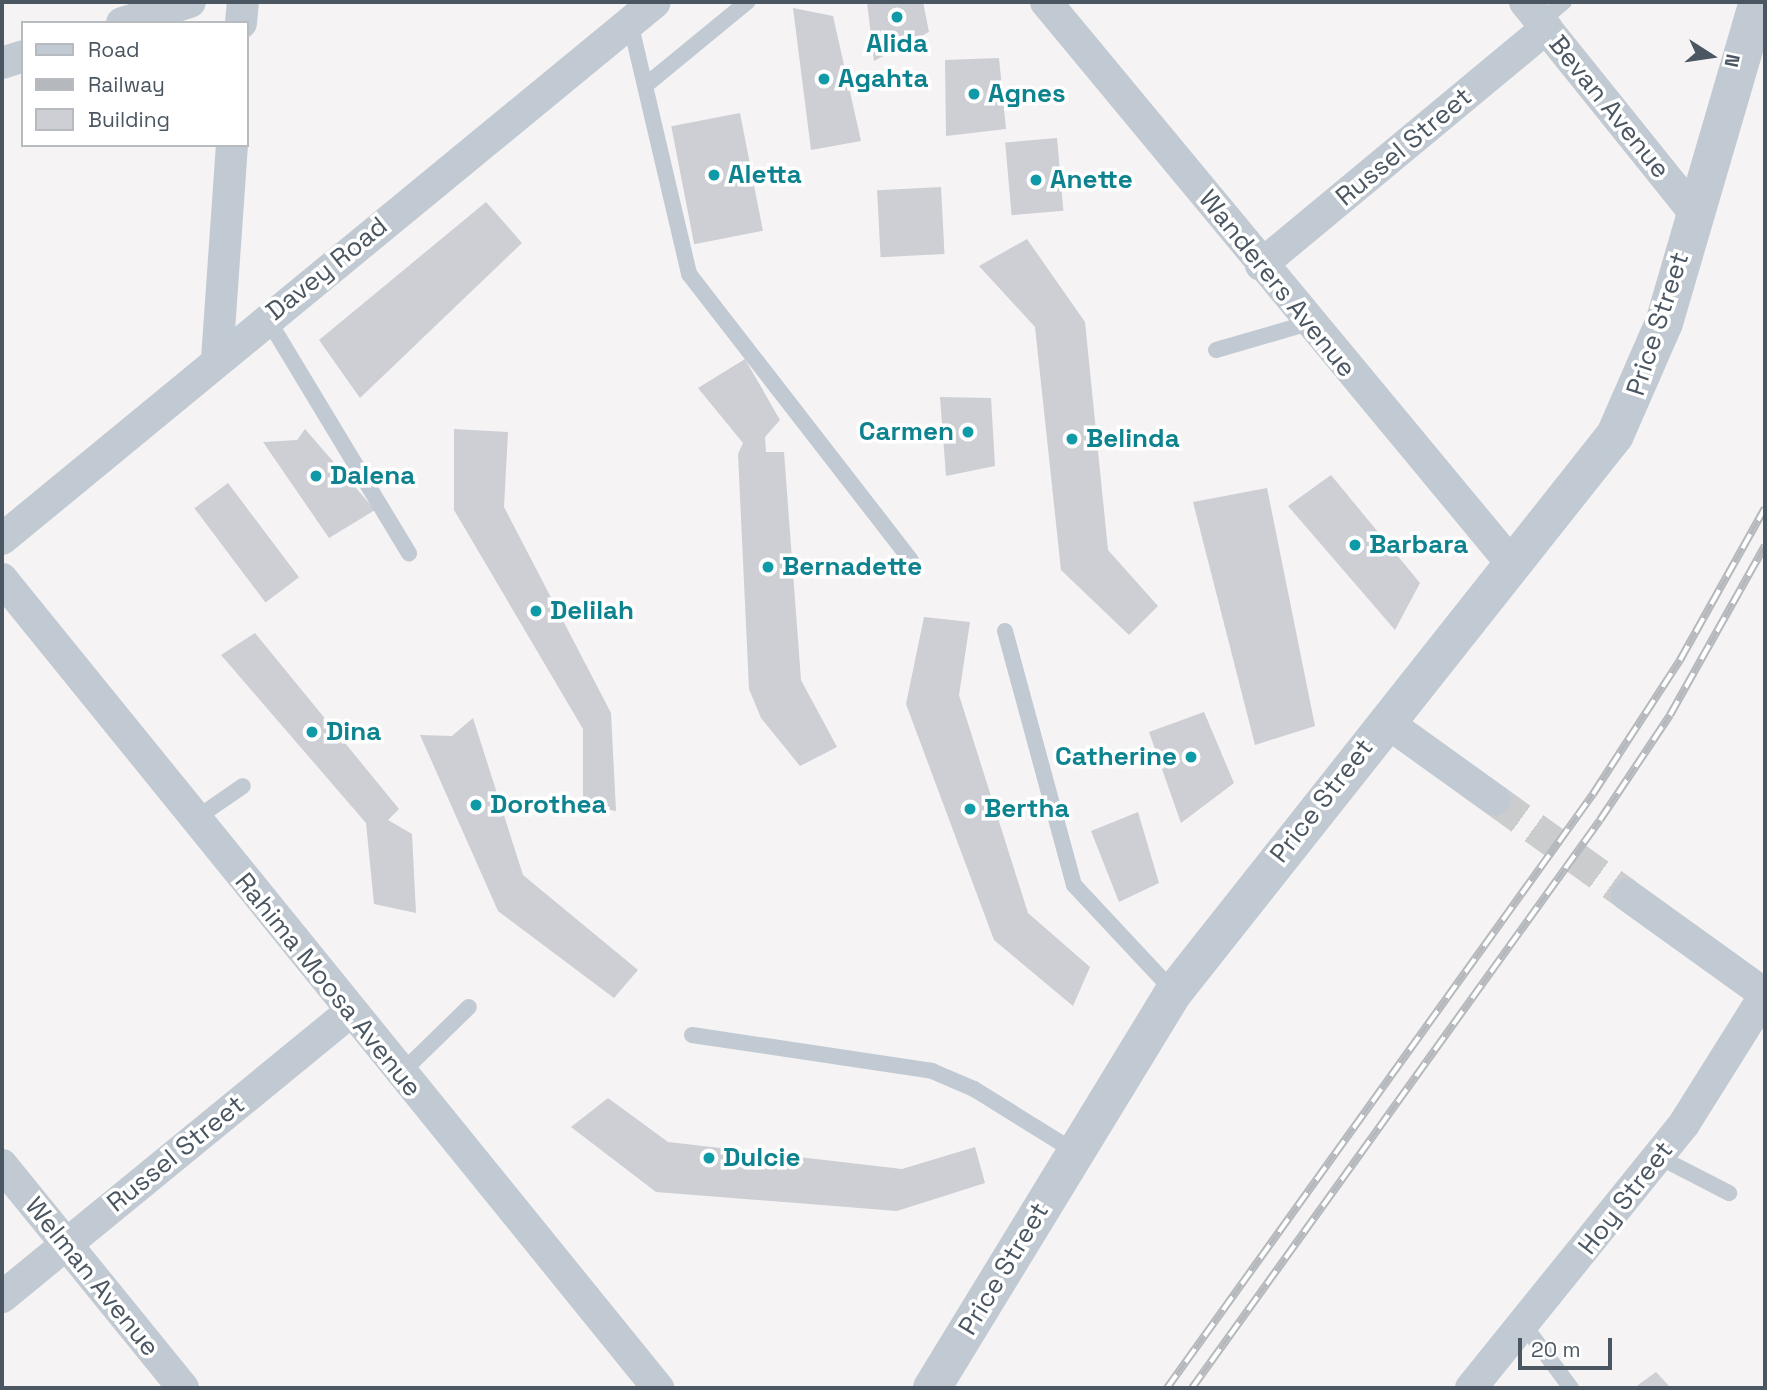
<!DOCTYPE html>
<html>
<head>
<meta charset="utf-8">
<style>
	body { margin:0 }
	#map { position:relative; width:1767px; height:1390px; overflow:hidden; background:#f5f3f3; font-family:"Space Grotesk",sans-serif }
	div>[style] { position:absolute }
	.building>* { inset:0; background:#cdcfd5; transform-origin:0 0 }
	.minor-tunnel>* { height:32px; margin-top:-16px; transform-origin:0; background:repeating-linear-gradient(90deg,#caccce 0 32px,transparent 0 48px) }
	.service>* { height:16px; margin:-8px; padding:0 8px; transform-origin:8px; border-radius:8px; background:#c1cad2 }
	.minor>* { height:32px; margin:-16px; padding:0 16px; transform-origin:16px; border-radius:16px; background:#c1cad2 }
	.tertiary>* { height:38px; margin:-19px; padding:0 19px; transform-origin:19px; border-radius:19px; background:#c1cad2 }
	.rail>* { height:8px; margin-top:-4px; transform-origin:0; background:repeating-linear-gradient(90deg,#fff 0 16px,#b5b8bd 0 32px); box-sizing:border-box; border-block:2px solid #b5b8bd }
	.dots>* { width:19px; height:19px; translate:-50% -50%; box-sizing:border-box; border:4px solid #fff; border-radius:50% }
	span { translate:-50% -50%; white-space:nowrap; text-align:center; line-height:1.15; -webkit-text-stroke:7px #fff; paint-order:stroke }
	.culture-label { font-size:26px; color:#0d838f; font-weight:700 }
	.left { translate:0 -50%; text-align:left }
	.right { translate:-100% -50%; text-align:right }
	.street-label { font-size:26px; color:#4a5661 }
	.frame { position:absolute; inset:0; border:4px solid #4a5661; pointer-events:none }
	.legend { position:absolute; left:21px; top:21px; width:228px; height:126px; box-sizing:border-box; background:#fff; border:2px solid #b7bbc0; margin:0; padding:9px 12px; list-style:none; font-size:21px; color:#4a5661 }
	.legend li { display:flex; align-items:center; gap:14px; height:35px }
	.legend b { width:35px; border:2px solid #b7bbc0 }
	.north { position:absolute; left:1676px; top:21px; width:70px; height:70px; -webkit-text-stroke:5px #fff; paint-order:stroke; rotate:102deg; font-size:19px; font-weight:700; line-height:28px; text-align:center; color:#4a5661 }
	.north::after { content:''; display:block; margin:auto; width:24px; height:32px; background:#4a5661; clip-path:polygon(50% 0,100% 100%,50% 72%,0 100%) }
	.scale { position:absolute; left:1518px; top:1338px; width:94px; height:32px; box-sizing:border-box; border:4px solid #4a5661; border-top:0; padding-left:9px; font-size:21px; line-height:24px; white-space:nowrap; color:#4a5661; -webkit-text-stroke:5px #fff; paint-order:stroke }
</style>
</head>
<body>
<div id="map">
	<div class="building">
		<div style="clip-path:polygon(867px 2px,923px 2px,929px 32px,874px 61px)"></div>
		<div style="clip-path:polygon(793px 8px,833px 16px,861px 141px,811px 150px)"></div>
		<div style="clip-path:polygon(999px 58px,1006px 129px,946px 136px,945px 60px)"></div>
		<div style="left:740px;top:113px;width:120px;height:70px;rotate:79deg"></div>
		<div style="left:1057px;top:138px;width:73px;height:52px;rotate:85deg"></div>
		<div style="left:941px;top:187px;width:67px;height:64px;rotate:87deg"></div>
		<div style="clip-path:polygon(486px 202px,522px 243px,360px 398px,319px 340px)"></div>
		<div style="clip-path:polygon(1027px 239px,1085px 322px,1108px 550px,1158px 606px,1129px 635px,1061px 570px,1035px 327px,979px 266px)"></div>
		<div style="clip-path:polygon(745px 359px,780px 420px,765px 437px,766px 452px,784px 452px,801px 680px,837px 747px,800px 766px,761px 718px,749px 689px,738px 454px,743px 443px,698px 388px)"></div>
		<div style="clip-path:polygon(940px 397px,991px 398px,995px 466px,946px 476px)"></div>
		<div style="clip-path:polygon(305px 429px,375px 510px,329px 538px,263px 442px,297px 440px)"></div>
		<div style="clip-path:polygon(454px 429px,508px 432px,504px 507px,611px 713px,616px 811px,583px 805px,583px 729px,454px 510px)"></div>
		<div style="clip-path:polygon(1331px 475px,1420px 583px,1395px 630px,1288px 506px)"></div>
		<div style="left:228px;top:483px;width:118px;height:42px;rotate:53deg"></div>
		<div style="clip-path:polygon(1267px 488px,1315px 726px,1255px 745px,1193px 502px)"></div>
		<div style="clip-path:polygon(924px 617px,970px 622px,959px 695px,1028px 913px,1090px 967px,1073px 1006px,994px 940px,906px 704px)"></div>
		<div style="clip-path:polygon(255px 633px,399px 809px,388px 820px,412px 834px,416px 913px,374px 904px,366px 823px,221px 655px)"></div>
		<div style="clip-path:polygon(1204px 712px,1234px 783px,1181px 823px,1149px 732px)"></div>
		<div style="clip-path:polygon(473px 718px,523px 875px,638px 970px,614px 998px,498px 911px,420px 735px,452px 736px)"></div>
		<div style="clip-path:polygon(1138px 812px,1159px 883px,1119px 902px,1091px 831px)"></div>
		<div style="clip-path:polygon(608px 1098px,668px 1142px,902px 1169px,975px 1147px,985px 1183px,897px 1211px,656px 1192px,571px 1127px)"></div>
		<div style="clip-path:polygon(1656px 1372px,1671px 1388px,1634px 1388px)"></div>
	</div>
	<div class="minor-tunnel">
		<div style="left:1495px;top:800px;width:163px;rotate:35.7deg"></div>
	</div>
	<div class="service">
		<div style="left:1541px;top:21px;width:30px;rotate:-40deg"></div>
		<div style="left:630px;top:22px;width:259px;rotate:76.8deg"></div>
		<div style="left:689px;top:274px;width:362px;rotate:52.2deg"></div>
		<div style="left:646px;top:85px;width:131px;rotate:-39.4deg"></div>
		<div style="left:267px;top:318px;width:275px;rotate:58.9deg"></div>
		<div style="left:1216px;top:350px;width:97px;rotate:-16.2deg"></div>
		<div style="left:1005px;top:631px;width:263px;rotate:74.8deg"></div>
		<div style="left:1074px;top:885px;width:146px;rotate:46.9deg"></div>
		<div style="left:195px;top:819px;width:58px;rotate:-34.5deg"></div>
		<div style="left:692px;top:1035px;width:243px;rotate:8.5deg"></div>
		<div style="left:932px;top:1071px;width:46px;rotate:23.2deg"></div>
		<div style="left:974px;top:1089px;width:118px;rotate:31.8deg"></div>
		<div style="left:400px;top:1074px;width:96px;rotate:-44.2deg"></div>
		<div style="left:1659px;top:1157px;width:79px;rotate:27.2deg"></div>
		<div style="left:1524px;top:1325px;width:79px;rotate:53.3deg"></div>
	</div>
	<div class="minor">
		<div style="left:1046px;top:2px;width:730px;rotate:50.34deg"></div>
		<div style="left:1525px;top:2px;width:270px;rotate:51.2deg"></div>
		<div style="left:122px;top:23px;width:71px;rotate:-17.2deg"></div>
		<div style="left:241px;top:23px;width:21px;rotate:-85deg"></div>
		<div style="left:2px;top:63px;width:22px;rotate:-18deg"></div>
		<div style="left:1261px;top:265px;width:371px;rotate:-39.7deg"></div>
		<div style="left:217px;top:359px;width:215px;rotate:-86deg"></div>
		<div style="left:2px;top:539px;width:845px;rotate:-39.43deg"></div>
		<div style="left:2px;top:579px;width:1042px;rotate:50.96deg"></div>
		<div style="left:1385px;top:721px;width:135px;rotate:35.7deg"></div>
		<div style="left:1627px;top:895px;width:170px;rotate:35.7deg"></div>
		<div style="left:2px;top:1165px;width:287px;rotate:50.9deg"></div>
		<div style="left:2px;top:1297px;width:450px;rotate:-39.3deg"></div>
		<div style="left:1471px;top:1388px;width:339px;rotate:-51.1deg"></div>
		<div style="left:1684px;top:1124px;width:152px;rotate:-57.9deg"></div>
	</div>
	<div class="tertiary">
		<div style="left:932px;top:1388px;width:464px;rotate:-58.6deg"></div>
		<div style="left:1174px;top:992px;width:710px;rotate:-51.63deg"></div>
		<div style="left:1615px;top:435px;width:122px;rotate:-66.4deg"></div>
		<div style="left:1664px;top:323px;width:334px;rotate:-73.7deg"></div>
	</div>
	<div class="rail">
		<div style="left:1167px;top:1388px;width:731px;rotate:-54.35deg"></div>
		<div style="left:1593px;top:794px;width:160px;rotate:-57deg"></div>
		<div style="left:1680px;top:660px;width:174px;rotate:-60.8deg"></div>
		<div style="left:1192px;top:1388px;width:699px;rotate:-54.31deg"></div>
		<div style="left:1600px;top:820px;width:126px;rotate:-56.3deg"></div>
		<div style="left:1670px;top:715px;width:194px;rotate:-60.7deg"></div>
	</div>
	<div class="dots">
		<div style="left:897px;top:17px;background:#0f9aa8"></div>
		<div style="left:824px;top:79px;background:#0f9aa8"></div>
		<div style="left:974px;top:94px;background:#0f9aa8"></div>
		<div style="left:714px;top:175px;background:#0f9aa8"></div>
		<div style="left:1036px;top:180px;background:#0f9aa8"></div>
		<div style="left:968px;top:432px;background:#0f9aa8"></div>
		<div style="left:1072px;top:439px;background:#0f9aa8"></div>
		<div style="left:316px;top:476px;background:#0f9aa8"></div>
		<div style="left:1355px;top:545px;background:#0f9aa8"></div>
		<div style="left:768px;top:567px;background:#0f9aa8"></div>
		<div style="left:536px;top:611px;background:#0f9aa8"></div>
		<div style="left:312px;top:732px;background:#0f9aa8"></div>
		<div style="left:1191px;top:757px;background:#0f9aa8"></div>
		<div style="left:476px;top:805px;background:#0f9aa8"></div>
		<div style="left:970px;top:809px;background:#0f9aa8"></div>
		<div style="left:709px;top:1158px;background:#0f9aa8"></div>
	</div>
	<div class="culture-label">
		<span style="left:897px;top:44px">Alida</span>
		<span class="left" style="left:838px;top:79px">Agahta</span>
		<span class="left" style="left:988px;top:94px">Agnes</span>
		<span class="left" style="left:728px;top:175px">Aletta</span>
		<span class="left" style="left:1050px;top:180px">Anette</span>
		<span class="right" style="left:954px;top:432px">Carmen</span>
		<span class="left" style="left:1086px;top:439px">Belinda</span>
		<span class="left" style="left:330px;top:476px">Dalena</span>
		<span class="left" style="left:1369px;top:545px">Barbara</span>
		<span class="left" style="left:782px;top:567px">Bernadette</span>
		<span class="left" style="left:550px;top:611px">Delilah</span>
		<span class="left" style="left:326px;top:732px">Dina</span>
		<span class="right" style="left:1177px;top:757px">Catherine</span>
		<span class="left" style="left:490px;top:805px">Dorothea</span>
		<span class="left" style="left:984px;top:809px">Bertha</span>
		<span class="left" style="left:723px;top:1158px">Dulcie</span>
	</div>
	<div class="street-label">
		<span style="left:1609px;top:107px;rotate:51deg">Bevan Avenue</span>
		<span style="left:1404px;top:147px;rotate:-40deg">Russel Street</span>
		<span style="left:327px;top:269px;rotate:-39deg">Davey Road</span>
		<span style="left:1277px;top:284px;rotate:51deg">Wanderers Avenue</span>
		<span style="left:1658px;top:324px;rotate:-72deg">Price Street</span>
		<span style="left:1322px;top:801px;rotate:-52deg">Price Street</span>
		<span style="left:328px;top:985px;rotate:51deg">Rahima Moosa Avenue</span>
		<span style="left:176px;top:1154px;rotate:-39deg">Russel Street</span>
		<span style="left:1626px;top:1198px;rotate:-52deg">Hoy Street</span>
		<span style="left:1004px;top:1269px;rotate:-59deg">Price Street</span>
		<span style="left:92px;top:1277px;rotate:51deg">Welman Avenue</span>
	</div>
	<div class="frame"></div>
	<ul class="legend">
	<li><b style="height:9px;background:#c1cad2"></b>Road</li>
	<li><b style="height:9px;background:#b5b8bd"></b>Railway</li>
	<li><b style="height:19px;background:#cdcfd5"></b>Building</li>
	</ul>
	<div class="north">N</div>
	<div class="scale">20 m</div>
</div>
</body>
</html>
